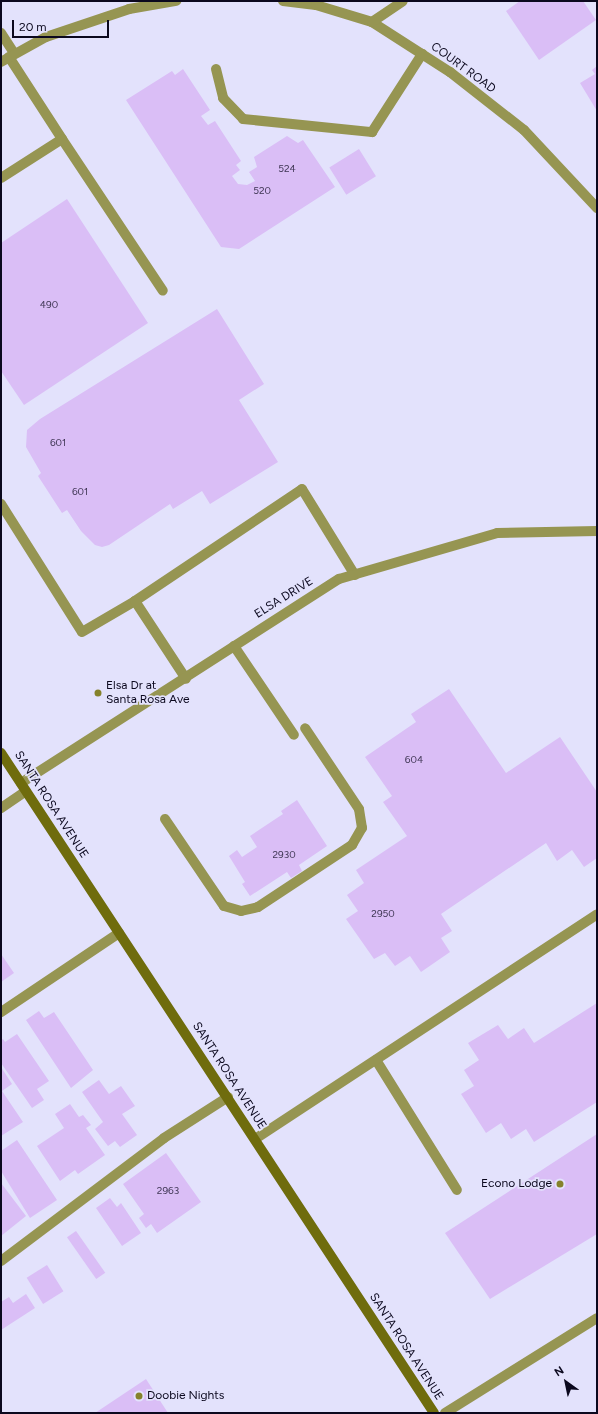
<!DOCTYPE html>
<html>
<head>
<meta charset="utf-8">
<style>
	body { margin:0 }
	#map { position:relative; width:598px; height:1414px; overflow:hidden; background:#e3e2fc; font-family:Figtree,sans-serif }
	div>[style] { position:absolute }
	.building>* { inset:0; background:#dabef6; transform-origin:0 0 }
	.service>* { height:10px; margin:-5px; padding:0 5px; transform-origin:5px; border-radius:5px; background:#969552 }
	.minor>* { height:10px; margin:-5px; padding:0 5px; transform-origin:5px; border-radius:5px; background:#969552 }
	.secondary>* { height:10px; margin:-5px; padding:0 5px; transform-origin:5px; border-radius:5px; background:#6f6c0d }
	.dots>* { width:11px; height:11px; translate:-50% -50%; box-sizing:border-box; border:2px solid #e3e2fc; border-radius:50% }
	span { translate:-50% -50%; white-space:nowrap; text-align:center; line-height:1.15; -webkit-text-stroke:3.5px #e3e2fc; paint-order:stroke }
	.number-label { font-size:10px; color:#3f3654 }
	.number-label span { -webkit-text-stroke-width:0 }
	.street-label { font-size:12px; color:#0b081e }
	.poi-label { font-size:12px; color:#0b081e }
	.left { translate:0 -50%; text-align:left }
	.right { translate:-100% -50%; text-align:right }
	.frame { position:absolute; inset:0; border:2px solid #0b081e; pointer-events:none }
	.north { position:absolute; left:546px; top:1362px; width:40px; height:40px; -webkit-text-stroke:3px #e3e2fc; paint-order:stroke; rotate:327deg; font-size:11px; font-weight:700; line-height:16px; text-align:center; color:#0b081e }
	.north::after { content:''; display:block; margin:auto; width:14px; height:18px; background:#0b081e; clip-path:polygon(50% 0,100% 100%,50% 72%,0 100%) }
	.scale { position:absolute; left:12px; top:20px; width:97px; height:18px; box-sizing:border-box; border:2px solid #0b081e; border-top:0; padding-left:5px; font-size:12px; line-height:14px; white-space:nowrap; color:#0b081e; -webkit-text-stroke:3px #e3e2fc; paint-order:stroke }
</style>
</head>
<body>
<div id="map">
	<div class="building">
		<div style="clip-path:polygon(520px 1px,583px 1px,596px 20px,539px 60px,506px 11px)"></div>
		<div style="clip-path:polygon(597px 66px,597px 111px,580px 83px,595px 74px,592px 70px)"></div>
		<div style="clip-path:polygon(183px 69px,210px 110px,201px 116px,208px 125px,215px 121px,241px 161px,236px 165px,240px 170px,232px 176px,238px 184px,247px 185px,255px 181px,249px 172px,257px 167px,254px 157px,287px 136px,298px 143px,303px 140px,335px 187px,239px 249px,221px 247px,126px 100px,172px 71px,175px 75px)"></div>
		<div style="left:359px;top:149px;width:32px;height:35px;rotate:58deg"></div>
		<div style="clip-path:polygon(67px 199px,148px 323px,24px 405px,1px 371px,1px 243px)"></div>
		<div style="clip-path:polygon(217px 309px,264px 384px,239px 400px,278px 462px,210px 504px,202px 491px,173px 509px,170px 504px,109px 545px,102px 547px,95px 545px,81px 531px,67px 510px,62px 513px,38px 476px,41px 473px,26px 447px,27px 430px,40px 419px)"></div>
		<div style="clip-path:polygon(449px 689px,506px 773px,560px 737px,597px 792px,597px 858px,584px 867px,572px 850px,557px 861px,546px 843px,441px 914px,452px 931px,441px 938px,450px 952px,421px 972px,410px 956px,395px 966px,385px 953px,374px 959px,346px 919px,358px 911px,347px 895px,364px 883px,356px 870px,407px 836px,383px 802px,392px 796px,365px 757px,416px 722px,411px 714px)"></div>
		<div style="clip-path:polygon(297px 800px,327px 846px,299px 865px,302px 871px,291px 878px,287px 872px,250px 896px,242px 884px,245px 882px,229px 856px,237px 850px,242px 857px,257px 847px,250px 836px,283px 814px,281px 811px)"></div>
		<div style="clip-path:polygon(1px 954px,14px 973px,1px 982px)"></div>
		<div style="clip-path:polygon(597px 1003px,597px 1102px,534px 1142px,526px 1129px,511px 1139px,501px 1123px,486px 1133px,461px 1094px,474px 1086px,464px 1070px,479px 1060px,468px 1043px,498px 1025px,508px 1039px,524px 1028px,534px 1043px)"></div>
		<div style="clip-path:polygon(39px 1011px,44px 1018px,54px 1012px,93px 1070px,71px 1088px,26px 1020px)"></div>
		<div style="clip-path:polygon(17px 1034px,49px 1081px,37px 1089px,44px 1100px,32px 1108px,1px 1063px,1px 1040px,3px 1039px,5px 1042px)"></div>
		<div style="clip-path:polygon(1px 1067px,12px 1084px,2px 1091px,23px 1122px,1px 1136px)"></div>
		<div style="clip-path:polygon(99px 1080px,109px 1094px,121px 1086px,135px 1106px,122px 1114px,137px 1135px,120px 1147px,115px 1141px,108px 1146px,95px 1129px,103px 1122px,82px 1092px)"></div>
		<div style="clip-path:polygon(70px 1104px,79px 1117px,83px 1115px,91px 1125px,86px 1128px,105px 1155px,78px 1174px,75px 1170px,60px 1181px,37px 1146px,64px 1128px,55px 1114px)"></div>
		<div style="clip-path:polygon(597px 1134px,597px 1234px,490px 1299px,445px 1233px)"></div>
		<div style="clip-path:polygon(17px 1140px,57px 1200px,30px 1218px,1px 1171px,1px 1151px)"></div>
		<div style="clip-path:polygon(166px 1153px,201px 1202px,157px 1233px,151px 1224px,146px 1228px,139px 1218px,144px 1214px,123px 1184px)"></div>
		<div style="clip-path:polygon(1px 1183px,26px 1216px,1px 1236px)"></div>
		<div style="clip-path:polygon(110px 1198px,117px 1207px,121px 1203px,141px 1233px,122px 1246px,96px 1208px)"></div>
		<div style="left:76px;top:1231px;width:51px;height:11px;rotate:55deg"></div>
		<div style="left:47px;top:1265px;width:31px;height:24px;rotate:58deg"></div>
		<div style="clip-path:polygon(26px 1294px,35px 1308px,1px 1330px,1px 1302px,9px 1297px,13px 1303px)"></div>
		<div style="clip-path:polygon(146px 1379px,168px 1413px,95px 1413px)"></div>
	</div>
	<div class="service">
		<div style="left:1px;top:33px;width:24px;rotate:57deg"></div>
		<div style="left:9px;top:57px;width:98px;rotate:57.1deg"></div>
		<div style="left:216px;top:69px;width:30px;rotate:76deg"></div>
		<div style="left:223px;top:98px;width:29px;rotate:46deg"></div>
		<div style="left:243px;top:119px;width:130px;rotate:5.8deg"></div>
		<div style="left:372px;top:132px;width:93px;rotate:-57.3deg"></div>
		<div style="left:1px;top:178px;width:72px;rotate:-32.6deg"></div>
		<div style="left:62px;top:139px;width:182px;rotate:56.4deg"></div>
		<div style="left:1px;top:504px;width:151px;rotate:57.7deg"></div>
		<div style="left:82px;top:632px;width:61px;rotate:-30.3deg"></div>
		<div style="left:135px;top:601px;width:93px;rotate:56.8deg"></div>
		<div style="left:135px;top:601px;width:201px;rotate:-33.8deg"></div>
		<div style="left:302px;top:489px;width:101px;rotate:58.4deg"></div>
		<div style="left:234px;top:646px;width:107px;rotate:56deg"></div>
		<div style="left:1px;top:808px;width:30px;rotate:-34deg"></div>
		<div style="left:165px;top:819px;width:105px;rotate:55.9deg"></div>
		<div style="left:224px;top:906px;width:18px;rotate:16deg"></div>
		<div style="left:241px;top:911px;width:17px;rotate:-13deg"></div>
		<div style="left:258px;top:907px;width:113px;rotate:-33.4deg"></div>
		<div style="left:352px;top:845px;width:20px;rotate:-60deg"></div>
		<div style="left:362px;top:828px;width:19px;rotate:-99deg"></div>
		<div style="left:359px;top:809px;width:97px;rotate:-123.7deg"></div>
		<div style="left:1px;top:1012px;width:142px;rotate:-33.8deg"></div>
		<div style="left:376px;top:1060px;width:153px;rotate:58.1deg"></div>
		<div style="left:255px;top:1139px;width:409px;rotate:-33.3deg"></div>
		<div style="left:1px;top:1261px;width:204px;rotate:-37deg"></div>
		<div style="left:164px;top:1138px;width:76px;rotate:-32.6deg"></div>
		<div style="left:445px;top:1413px;width:179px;rotate:-32deg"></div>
	</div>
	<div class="minor">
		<div style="left:283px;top:1px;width:33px;rotate:7deg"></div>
		<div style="left:316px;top:5px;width:59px;rotate:16.9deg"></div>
		<div style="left:372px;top:22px;width:93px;rotate:32.7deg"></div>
		<div style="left:450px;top:72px;width:94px;rotate:38.1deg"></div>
		<div style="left:524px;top:130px;width:107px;rotate:46.9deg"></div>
		<div style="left:372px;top:22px;width:37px;rotate:-34deg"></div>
		<div style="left:1px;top:62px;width:51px;rotate:-29.1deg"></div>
		<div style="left:46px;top:37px;width:88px;rotate:-18.6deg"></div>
		<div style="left:129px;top:9px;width:48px;rotate:-9.7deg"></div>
		<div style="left:21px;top:783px;width:378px;rotate:-32.7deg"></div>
		<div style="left:339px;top:579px;width:165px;rotate:-16.2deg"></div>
		<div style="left:497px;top:533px;width:100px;rotate:-1.1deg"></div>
	</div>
	<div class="secondary">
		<div style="left:1px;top:753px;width:789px;rotate:56.73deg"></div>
	</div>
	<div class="dots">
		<div style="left:98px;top:693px;background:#85822b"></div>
		<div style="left:560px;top:1184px;background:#85822b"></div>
		<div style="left:139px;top:1396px;background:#85822b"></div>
	</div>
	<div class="number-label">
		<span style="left:287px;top:169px">524</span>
		<span style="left:262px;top:191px">520</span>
		<span style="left:49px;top:305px">490</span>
		<span style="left:58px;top:443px">601</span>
		<span style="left:80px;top:492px">601</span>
		<span style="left:414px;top:760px">604</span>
		<span style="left:284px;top:855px">2930</span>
		<span style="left:383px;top:914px">2950</span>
		<span style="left:168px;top:1191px">2963</span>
	</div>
	<div class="street-label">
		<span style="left:463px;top:68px;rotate:36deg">COURT ROAD</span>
		<span style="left:284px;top:598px;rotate:-32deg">ELSA DRIVE</span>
		<span style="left:51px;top:805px;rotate:57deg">SANTA ROSA AVENUE</span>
		<span style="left:229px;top:1076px;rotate:57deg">SANTA ROSA AVENUE</span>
		<span style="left:406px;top:1347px;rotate:57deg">SANTA ROSA AVENUE</span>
	</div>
	<div class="poi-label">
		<span class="left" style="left:106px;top:693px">Elsa Dr at<br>Santa Rosa Ave</span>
		<span class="right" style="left:552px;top:1184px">Econo Lodge</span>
		<span class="left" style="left:147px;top:1396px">Doobie Nights</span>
	</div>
	<div class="frame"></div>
	<div class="north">N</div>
	<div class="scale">20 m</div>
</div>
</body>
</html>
